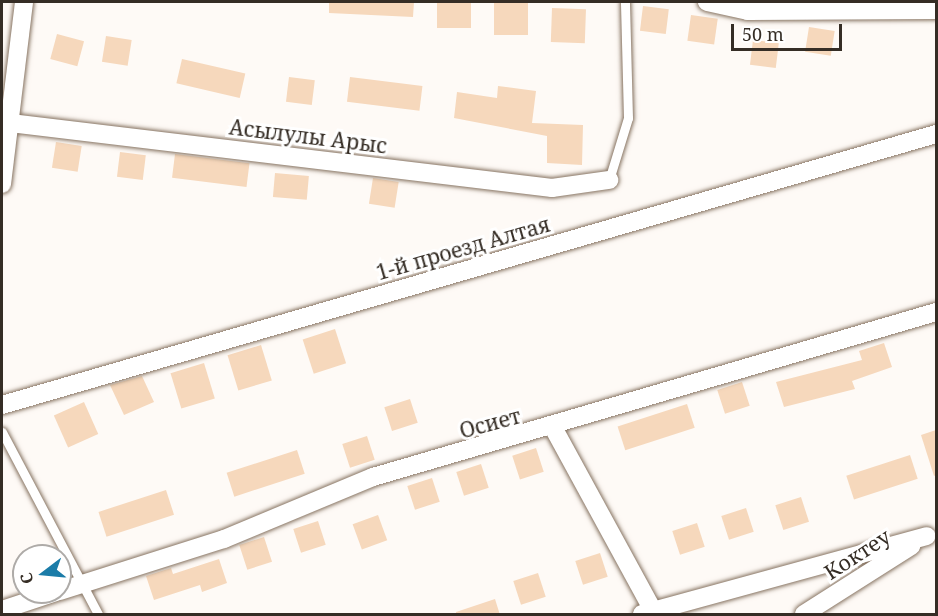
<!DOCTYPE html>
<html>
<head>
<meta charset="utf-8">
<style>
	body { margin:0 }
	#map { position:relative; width:938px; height:616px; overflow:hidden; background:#fefaf6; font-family:"Noto Serif",serif }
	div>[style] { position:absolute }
	.building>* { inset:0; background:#f6d8bc; transform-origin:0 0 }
	.roads { filter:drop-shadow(0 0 2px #877462) drop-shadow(0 0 2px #877462) }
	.lane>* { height:9px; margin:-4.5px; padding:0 4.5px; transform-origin:4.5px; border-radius:4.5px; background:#fff }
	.street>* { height:18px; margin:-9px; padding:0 9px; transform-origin:9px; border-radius:9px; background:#fff }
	span { translate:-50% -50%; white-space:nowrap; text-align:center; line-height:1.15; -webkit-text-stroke:6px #fff; paint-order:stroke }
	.street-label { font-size:21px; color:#352d25 }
	.frame { position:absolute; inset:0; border:3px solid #352d25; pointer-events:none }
	.north { position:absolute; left:12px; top:544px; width:60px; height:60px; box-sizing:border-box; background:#fff; border:2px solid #aeaba8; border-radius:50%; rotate:254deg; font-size:16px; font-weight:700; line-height:24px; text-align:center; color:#352d25 }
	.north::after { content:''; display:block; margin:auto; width:21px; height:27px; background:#1b7ca8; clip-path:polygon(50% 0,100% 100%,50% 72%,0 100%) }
	.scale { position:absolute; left:731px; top:24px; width:111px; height:27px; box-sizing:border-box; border:3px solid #352d25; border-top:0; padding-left:8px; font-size:18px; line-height:21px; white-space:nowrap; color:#352d25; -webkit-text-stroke:4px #fff; paint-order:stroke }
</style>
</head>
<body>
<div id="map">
	<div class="building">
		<div style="clip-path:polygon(329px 2px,414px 2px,413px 17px,329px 13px)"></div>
		<div style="left:437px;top:2px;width:34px;height:26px"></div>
		<div style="left:494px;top:2px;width:34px;height:33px"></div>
		<div style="left:643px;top:6px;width:26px;height:25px;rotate:7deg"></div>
		<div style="left:552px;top:8px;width:34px;height:34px;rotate:2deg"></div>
		<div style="left:691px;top:15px;width:27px;height:26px;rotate:8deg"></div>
		<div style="left:809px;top:27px;width:26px;height:25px;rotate:9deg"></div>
		<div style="left:57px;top:34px;width:28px;height:26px;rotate:15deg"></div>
		<div style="left:106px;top:36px;width:26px;height:26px;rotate:9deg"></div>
		<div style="left:753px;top:40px;width:26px;height:25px;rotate:7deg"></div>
		<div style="left:182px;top:59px;width:65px;height:25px;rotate:13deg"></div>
		<div style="left:289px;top:77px;width:26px;height:25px;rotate:7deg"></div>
		<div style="left:350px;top:77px;width:73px;height:25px;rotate:7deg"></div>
		<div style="clip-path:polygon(498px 86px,536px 91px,532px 123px,583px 125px,582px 165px,547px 163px,547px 136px,454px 118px,457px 92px,497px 98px)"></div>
		<div style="left:56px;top:142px;width:26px;height:26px;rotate:9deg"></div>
		<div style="left:120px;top:152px;width:26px;height:25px;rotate:7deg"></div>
		<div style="left:175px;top:154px;width:75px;height:24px;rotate:7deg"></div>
		<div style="left:275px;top:173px;width:34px;height:24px;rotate:5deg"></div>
		<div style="left:373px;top:178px;width:26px;height:26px;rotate:9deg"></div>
		<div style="left:335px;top:329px;width:36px;height:34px;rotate:72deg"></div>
		<div style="clip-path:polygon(884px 343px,892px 367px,852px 381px,855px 389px,784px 407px,776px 382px,862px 360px,859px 351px)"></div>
		<div style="left:261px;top:345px;width:37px;height:35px;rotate:73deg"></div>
		<div style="left:204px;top:363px;width:37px;height:35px;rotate:73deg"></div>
		<div style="clip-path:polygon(142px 376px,154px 402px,124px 415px,110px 385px)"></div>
		<div style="left:742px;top:382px;width:25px;height:26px;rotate:72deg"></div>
		<div style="left:410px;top:399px;width:25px;height:27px;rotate:72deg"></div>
		<div style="left:84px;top:402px;width:35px;height:33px;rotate:66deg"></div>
		<div style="left:687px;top:404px;width:25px;height:73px;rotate:72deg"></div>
		<div style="clip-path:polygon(936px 430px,936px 475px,934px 476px,921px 435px)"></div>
		<div style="left:367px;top:436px;width:25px;height:26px;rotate:72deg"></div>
		<div style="left:536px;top:448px;width:25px;height:25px;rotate:72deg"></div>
		<div style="left:297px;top:450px;width:25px;height:74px;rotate:72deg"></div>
		<div style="left:910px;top:455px;width:25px;height:67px;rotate:72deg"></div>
		<div style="left:481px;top:464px;width:25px;height:26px;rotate:72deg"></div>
		<div style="left:432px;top:478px;width:25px;height:26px;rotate:72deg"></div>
		<div style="left:166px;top:490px;width:26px;height:71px;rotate:72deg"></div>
		<div style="left:801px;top:497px;width:26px;height:27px;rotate:72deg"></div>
		<div style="left:746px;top:508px;width:25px;height:26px;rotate:72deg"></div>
		<div style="left:378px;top:515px;width:27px;height:27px;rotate:70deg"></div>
		<div style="left:318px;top:521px;width:25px;height:26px;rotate:72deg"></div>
		<div style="left:697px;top:523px;width:25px;height:26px;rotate:72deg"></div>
		<div style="left:264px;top:537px;width:26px;height:26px;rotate:72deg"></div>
		<div style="left:600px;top:553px;width:25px;height:26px;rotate:72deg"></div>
		<div style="clip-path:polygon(219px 559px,227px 583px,202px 592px,200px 585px,154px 600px,146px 576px,171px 568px,173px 574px)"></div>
		<div style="left:538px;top:573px;width:25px;height:26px;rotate:72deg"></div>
		<div style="clip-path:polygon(495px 599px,500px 615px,456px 615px,456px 612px)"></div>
	</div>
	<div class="roads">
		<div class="lane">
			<div style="left:609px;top:180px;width:65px;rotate:-73deg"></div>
			<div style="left:628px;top:118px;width:116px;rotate:-91.5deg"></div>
			<div style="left:2px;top:432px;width:206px;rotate:62.2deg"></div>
		</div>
		<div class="street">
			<div style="left:707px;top:2px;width:42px;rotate:12.4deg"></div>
			<div style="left:748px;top:11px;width:188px;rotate:-0.3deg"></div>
			<div style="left:2px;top:122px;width:554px;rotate:6.84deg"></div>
			<div style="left:552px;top:188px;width:58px;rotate:-8deg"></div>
			<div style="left:2px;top:184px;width:183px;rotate:-83.1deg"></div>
			<div style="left:2px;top:405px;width:973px;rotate:-16.18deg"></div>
			<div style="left:554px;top:429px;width:211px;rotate:61.4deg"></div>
			<div style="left:60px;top:591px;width:172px;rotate:-17.6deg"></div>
			<div style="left:224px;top:539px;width:161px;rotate:-22.6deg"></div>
			<div style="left:373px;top:477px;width:587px;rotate:-16.33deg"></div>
			<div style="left:2px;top:610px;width:57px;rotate:-18.4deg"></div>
			<div style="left:642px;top:614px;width:295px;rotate:-15.3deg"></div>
			<div style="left:804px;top:614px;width:127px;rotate:-32.4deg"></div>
		</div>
	</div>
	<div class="street-label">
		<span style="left:308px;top:136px;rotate:7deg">Асылулы Арыс</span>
		<span style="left:463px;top:248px;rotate:-16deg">1-й проезд Алтая</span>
		<span style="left:490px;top:423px;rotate:-15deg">Осиет</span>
		<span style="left:857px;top:554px;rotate:-33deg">Коктеу</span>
	</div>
	<div class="frame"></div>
	<div class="north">С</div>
	<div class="scale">50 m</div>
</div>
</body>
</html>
